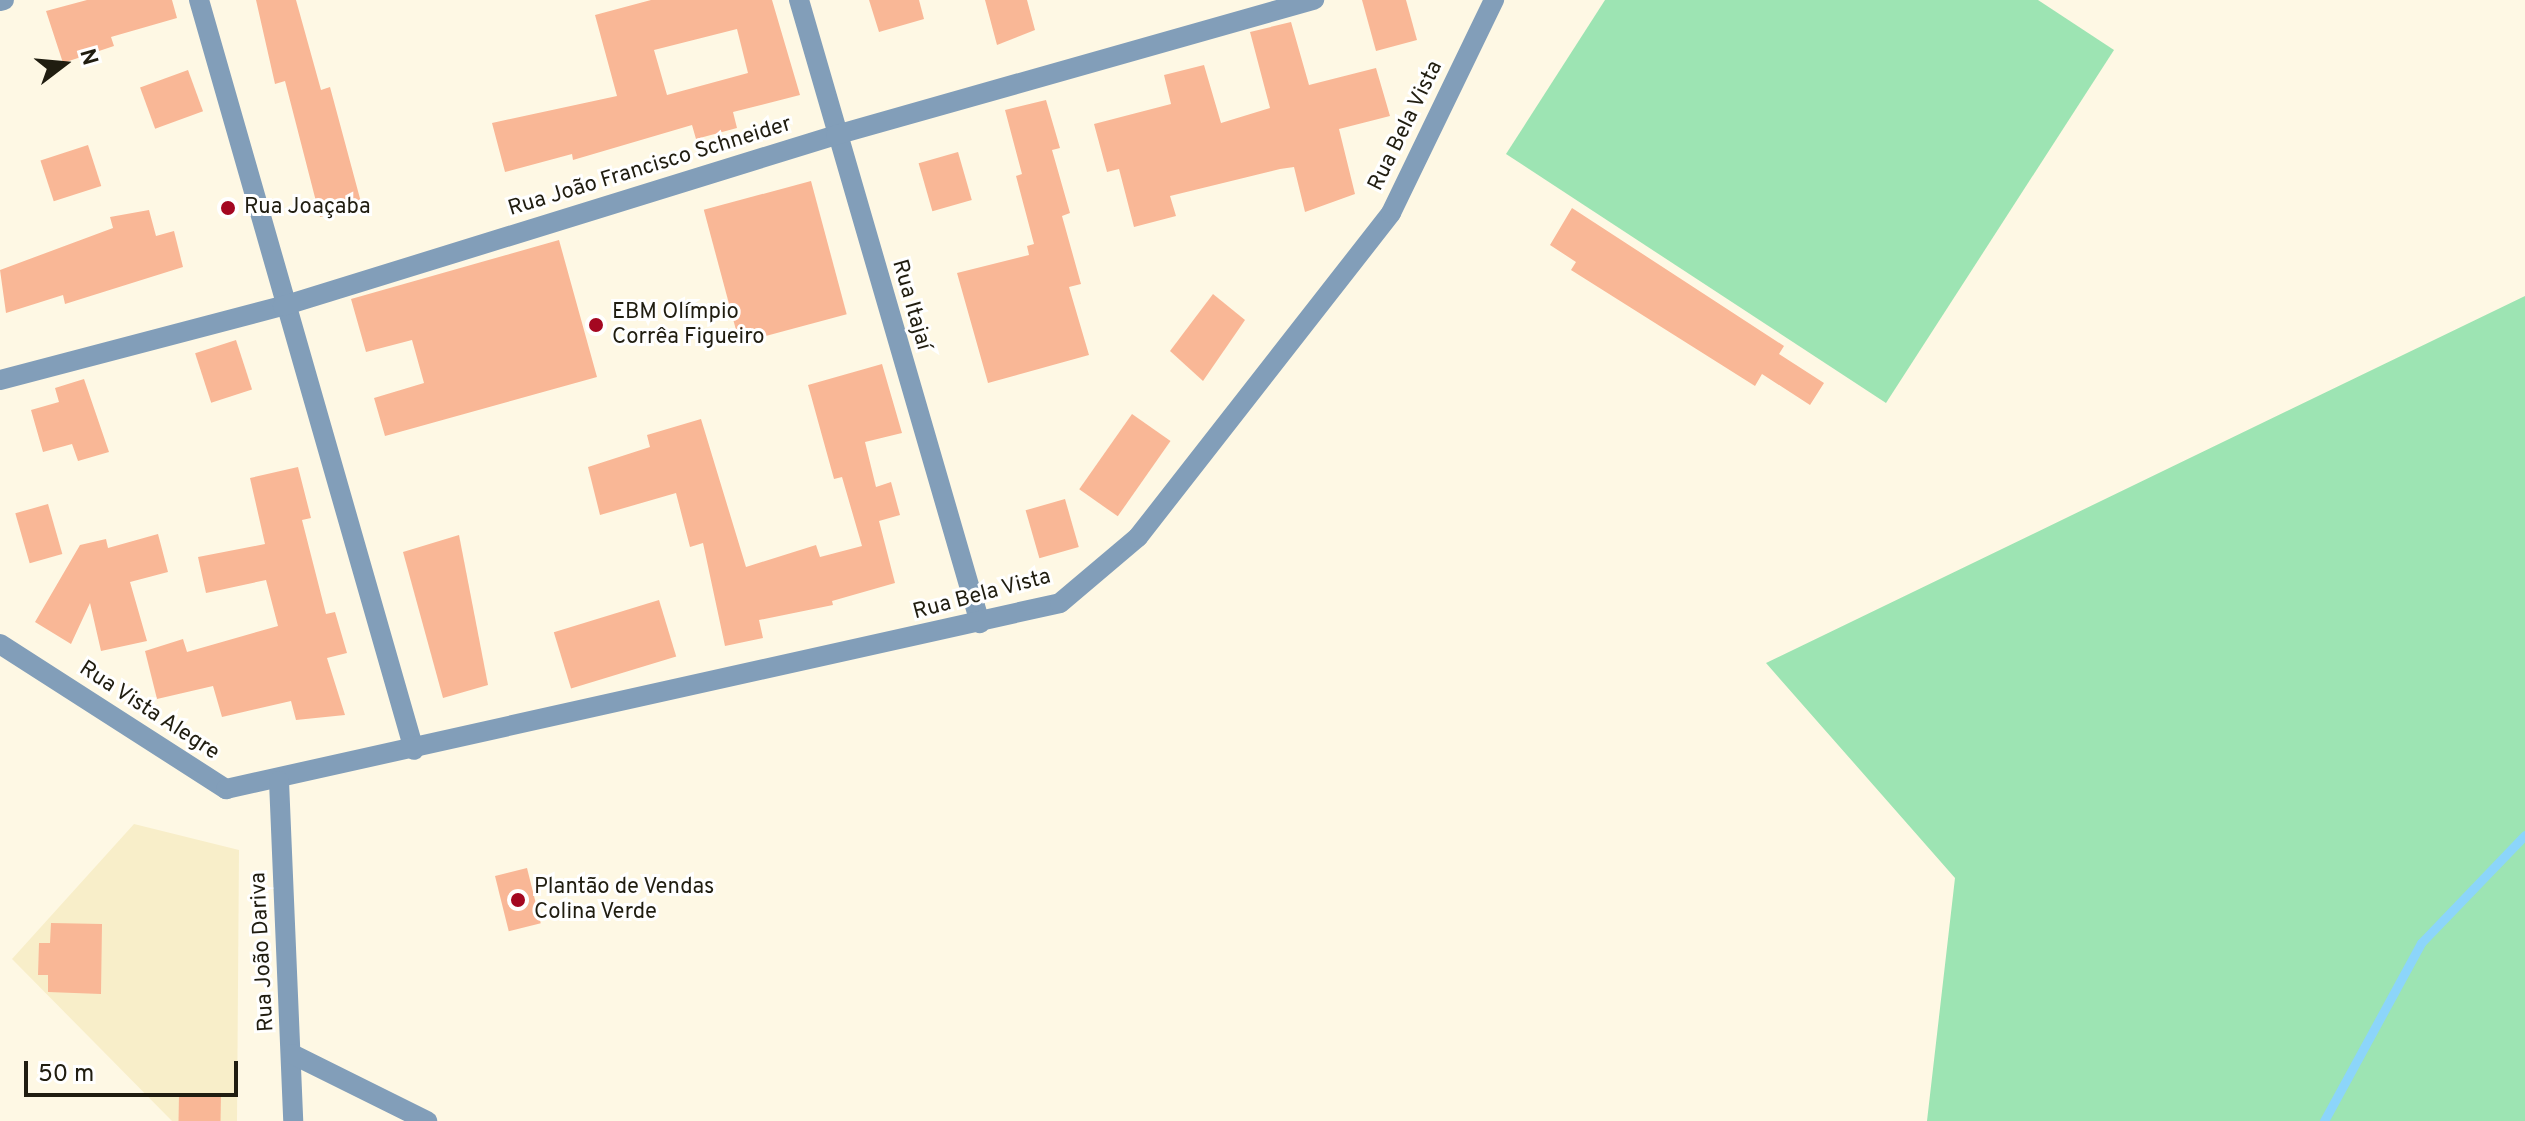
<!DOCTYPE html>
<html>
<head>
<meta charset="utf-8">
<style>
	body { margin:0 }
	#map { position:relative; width:2525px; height:1121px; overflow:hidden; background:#fef8e4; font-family:Overpass,sans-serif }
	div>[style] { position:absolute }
	.green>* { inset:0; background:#9de4b3 }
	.sand>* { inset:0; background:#f8eec9 }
	.stream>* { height:9px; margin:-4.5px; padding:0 4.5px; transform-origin:4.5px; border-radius:4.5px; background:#8cd5fa }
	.building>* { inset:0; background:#f9b796; transform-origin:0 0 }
	.minor>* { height:20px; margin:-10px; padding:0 10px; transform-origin:10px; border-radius:10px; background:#829eb9 }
	.dots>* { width:22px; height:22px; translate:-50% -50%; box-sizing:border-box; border:4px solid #fff; border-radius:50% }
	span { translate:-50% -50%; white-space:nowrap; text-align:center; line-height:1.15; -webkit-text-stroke:6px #fff; paint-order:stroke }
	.street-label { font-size:22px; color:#201d10 }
	.poi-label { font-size:22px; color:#201d10 }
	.left { translate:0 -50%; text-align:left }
	.north { position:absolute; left:24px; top:24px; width:80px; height:80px; -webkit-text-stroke:6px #fff; paint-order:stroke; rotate:74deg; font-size:22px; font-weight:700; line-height:32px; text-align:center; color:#201d10 }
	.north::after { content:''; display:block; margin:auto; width:28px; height:36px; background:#201d10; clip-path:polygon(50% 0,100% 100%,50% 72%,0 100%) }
	.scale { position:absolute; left:24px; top:1061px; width:214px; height:36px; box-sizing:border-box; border:4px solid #201d10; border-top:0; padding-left:10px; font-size:24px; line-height:28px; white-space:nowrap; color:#201d10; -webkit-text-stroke:6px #fff; paint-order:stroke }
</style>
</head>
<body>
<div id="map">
	<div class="green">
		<div style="clip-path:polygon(1605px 0,2038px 0,2114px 50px,1886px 403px,1506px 154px)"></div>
		<div style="clip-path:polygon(2525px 296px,2525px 1121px,1927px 1121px,1955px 878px,1766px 663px)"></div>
	</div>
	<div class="sand">
		<div style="clip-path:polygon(134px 824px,239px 850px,237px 1121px,172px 1121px,12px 959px)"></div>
	</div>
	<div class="stream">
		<div style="left:2324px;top:1121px;width:203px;rotate:-61.4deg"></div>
		<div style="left:2421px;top:943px;width:150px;rotate:-46.1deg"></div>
	</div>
	<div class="building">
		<div style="clip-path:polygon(87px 0,172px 0,177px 18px,111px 37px,114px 46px,63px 63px,46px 11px)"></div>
		<div style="clip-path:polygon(256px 0,296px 0,321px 90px,330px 87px,362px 206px,320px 217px,285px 81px,275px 84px)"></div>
		<div style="clip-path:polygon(evenodd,651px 0,772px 0,800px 95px,733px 112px,737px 128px,696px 139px,692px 125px,573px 160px,572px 154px,505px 172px,492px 123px,617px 96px,595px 15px,651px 0,737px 29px,748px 73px,667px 95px,654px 50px,737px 29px)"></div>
		<div style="clip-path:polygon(869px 0,919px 0,924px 19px,879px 32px)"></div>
		<div style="clip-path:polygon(985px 0,1027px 0,1035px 30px,997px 45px)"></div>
		<div style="clip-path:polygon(1362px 0,1406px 0,1417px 40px,1376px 51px)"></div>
		<div style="clip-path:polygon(1291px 22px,1309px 85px,1376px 68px,1390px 116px,1339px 129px,1355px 194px,1305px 212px,1294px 167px,1280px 169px,1170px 196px,1176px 216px,1134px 227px,1119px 169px,1107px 172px,1094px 124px,1171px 104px,1164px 75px,1204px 65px,1221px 123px,1270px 108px,1250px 32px)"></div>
		<div style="left:188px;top:70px;width:44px;height:51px;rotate:70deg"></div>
		<div style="clip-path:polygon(1046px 100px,1060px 148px,1052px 150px,1070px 213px,1062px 216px,1081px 284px,1069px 287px,1089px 355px,988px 383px,957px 273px,1029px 255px,1027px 246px,1034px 244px,1016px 176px,1022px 174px,1005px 110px)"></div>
		<div style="left:88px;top:145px;width:43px;height:50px;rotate:72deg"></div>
		<div style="left:958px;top:152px;width:50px;height:41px;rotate:74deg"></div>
		<div style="left:811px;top:181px;width:138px;height:111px;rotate:75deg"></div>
		<div style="clip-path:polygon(1572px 208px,1784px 346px,1779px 354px,1824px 383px,1810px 405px,1762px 374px,1755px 386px,1571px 270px,1576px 262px,1550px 245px)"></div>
		<div style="clip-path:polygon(149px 210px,156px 236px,174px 231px,183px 267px,65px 304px,63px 295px,6px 313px,0 270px,113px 228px,110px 217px)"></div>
		<div style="clip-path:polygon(559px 240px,597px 377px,385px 436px,374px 398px,424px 383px,412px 340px,366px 352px,351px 299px)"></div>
		<div style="clip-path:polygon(1213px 294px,1245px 320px,1203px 381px,1170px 351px)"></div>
		<div style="left:236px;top:340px;width:52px;height:43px;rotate:72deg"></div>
		<div style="clip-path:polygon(882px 364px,902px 433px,865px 442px,876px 487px,891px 482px,900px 515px,879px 521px,895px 583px,832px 601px,833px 605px,759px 620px,763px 638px,725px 646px,703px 543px,690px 547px,676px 493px,600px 515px,588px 467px,650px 447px,647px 435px,701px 419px,746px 567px,816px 545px,820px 557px,862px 546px,842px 477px,834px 479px,808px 385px)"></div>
		<div style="clip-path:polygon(84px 379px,109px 452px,78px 461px,72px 444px,43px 452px,31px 410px,59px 402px,55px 388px)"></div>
		<div style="left:1132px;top:414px;width:47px;height:92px;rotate:35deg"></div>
		<div style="clip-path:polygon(298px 467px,311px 518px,302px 520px,326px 614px,335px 612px,347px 653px,327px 658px,345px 715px,296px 720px,291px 701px,222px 717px,213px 686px,157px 699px,145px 651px,183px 639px,187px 652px,278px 626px,266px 580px,206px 593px,198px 557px,265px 544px,250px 478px)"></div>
		<div style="left:1065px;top:499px;width:50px;height:41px;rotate:74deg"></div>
		<div style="left:48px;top:504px;width:52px;height:34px;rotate:74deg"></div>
		<div style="clip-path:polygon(158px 534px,168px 572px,130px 582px,147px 641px,101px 651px,90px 603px,71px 644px,35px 622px,80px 545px,106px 539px,108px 548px)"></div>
		<div style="clip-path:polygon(459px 535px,488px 685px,443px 698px,403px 552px)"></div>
		<div style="left:659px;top:600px;width:59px;height:110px;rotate:73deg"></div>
		<div style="left:527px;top:868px;width:57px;height:33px;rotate:76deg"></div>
		<div style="clip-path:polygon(51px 923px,102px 924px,101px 994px,48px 992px,48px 975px,38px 975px,39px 943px,50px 943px)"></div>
		<div style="left:179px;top:1094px;width:42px;height:27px;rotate:1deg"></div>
	</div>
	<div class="minor">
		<div style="left:199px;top:0;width:780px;rotate:74deg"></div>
		<div style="left:799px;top:0;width:649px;rotate:73.8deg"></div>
		<div style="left:0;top:1px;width:4px;rotate:-14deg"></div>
		<div style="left:0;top:380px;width:293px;rotate:-14.7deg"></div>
		<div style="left:283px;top:306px;width:579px;rotate:-17.18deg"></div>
		<div style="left:836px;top:135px;width:497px;rotate:-15.8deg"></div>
		<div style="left:0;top:644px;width:269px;rotate:32.7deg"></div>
		<div style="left:226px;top:789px;width:854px;rotate:-12.57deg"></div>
		<div style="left:1060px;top:603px;width:102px;rotate:-40.2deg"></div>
		<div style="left:1138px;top:537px;width:411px;rotate:-52deg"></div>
		<div style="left:1391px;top:213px;width:237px;rotate:-64.2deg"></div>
		<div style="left:279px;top:781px;width:340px;rotate:87.6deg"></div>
		<div style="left:292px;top:1054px;width:151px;rotate:26.4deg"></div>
	</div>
	<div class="dots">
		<div style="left:228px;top:208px;background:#a40721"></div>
		<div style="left:596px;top:325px;background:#a40721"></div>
		<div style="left:518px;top:900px;background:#a40721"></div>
	</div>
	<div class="street-label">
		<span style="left:1406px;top:126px;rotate:-64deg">Rua Bela Vista</span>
		<span style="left:650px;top:167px;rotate:-17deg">Rua João Francisco Schneider</span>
		<span style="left:911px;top:305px;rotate:74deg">Rua Itajaí</span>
		<span style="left:982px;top:595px;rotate:-15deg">Rua Bela Vista</span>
		<span style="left:149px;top:711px;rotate:33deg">Rua Vista Alegre</span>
		<span style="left:263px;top:952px;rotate:-93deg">Rua João Dariva</span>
	</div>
	<div class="poi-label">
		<span class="left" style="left:244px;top:208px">Rua Joaçaba</span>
		<span class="left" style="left:612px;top:325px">EBM Olímpio<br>Corrêa Figueiro</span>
		<span class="left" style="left:534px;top:900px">Plantão de Vendas<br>Colina Verde</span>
	</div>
	<div class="north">N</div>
	<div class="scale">50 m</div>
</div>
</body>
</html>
